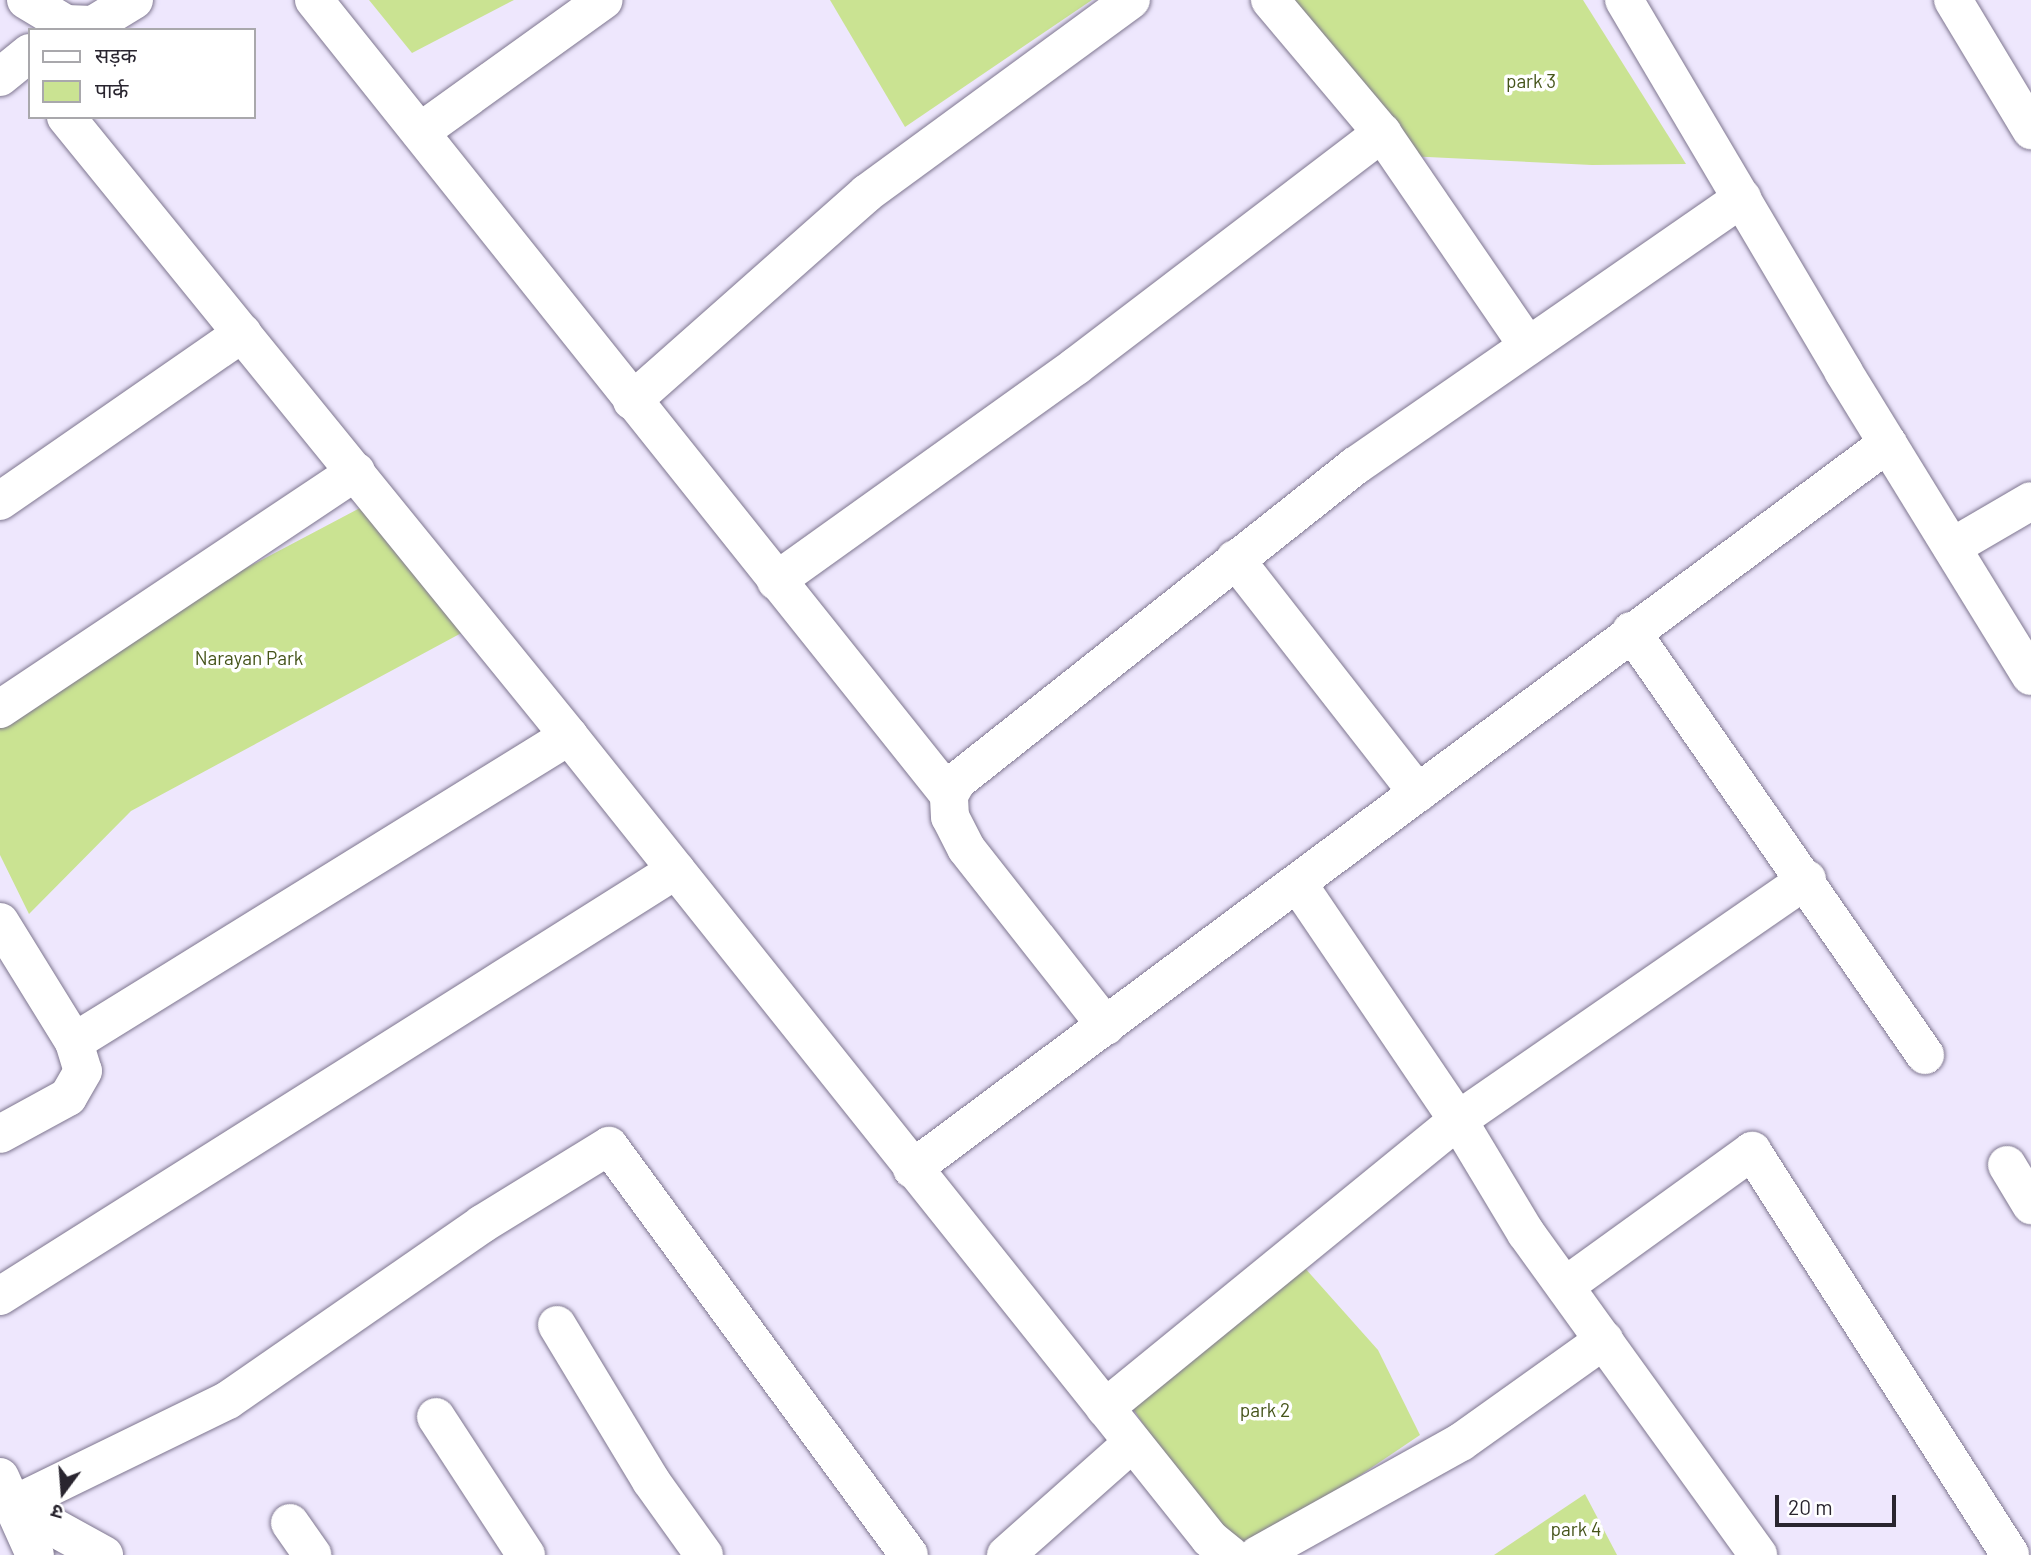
<!DOCTYPE html>
<html>
<head>
<meta charset="utf-8">
<style>
	body { margin:0 }
	#map { position:relative; width:2031px; height:1555px; overflow:hidden; background:#eee7fd; font-family:Barlow,"Noto Sans Devanagari",sans-serif }
	div>[style] { position:absolute }
	.green>* { inset:0; background:#cae392 }
	.roads { filter:drop-shadow(0 0 2px #7e768f) drop-shadow(0 0 2px #7e768f) }
	.street>* { height:38px; margin:-19px; padding:0 19px; transform-origin:19px; border-radius:19px; background:#fff }
	.secondary>* { height:38px; margin:-19px; padding:0 19px; transform-origin:19px; border-radius:19px; background:#fff }
	span { translate:-50% -50%; white-space:nowrap; text-align:center; line-height:1.15; -webkit-text-stroke:7px #fff; paint-order:stroke }
	.park-label { font-size:19px; color:#45541a }
	.legend { position:absolute; left:28px; top:28px; width:228px; height:91px; box-sizing:border-box; background:#fff; border:2px solid #a9a8ac; margin:0; padding:9px 12px; list-style:none; font-size:21px; color:#29252f }
	.legend li { display:flex; align-items:center; gap:14px; height:35px }
	.legend b { width:35px; border:2px solid #a9a8ac }
	.north { position:absolute; left:28px; top:1457px; width:70px; height:70px; -webkit-text-stroke:5px #fff; paint-order:stroke; rotate:196deg; font-size:19px; font-weight:700; line-height:28px; text-align:center; color:#29252f }
	.north::after { content:''; display:block; margin:auto; width:24px; height:32px; background:#29252f; clip-path:polygon(50% 0,100% 100%,50% 72%,0 100%) }
	.scale { position:absolute; left:1775px; top:1495px; width:121px; height:32px; box-sizing:border-box; border:4px solid #29252f; border-top:0; padding-left:9px; font-size:21px; line-height:24px; white-space:nowrap; color:#29252f; -webkit-text-stroke:5px #fff; paint-order:stroke }
</style>
</head>
<body>
<div id="map">
	<div class="green">
		<div style="clip-path:polygon(369px 0,514px 0,412px 53px)"></div>
		<div style="clip-path:polygon(830px 0,1092px 0,905px 127px)"></div>
		<div style="clip-path:polygon(1261px 0,1583px 0,1686px 164px,1592px 165px,1407px 156px)"></div>
		<div style="clip-path:polygon(377px 499px,467px 630px,131px 811px,29px 914px,0 855px,0 722px,178px 604px)"></div>
		<div style="clip-path:polygon(1304px 1267px,1378px 1350px,1420px 1435px,1242px 1555px,1173px 1469px,1112px 1377px)"></div>
		<div style="clip-path:polygon(1585px 1494px,1617px 1555px,1494px 1555px)"></div>
	</div>
	<div class="roads">
		<div class="street">
			<div style="left:26px;top:0;width:47px;rotate:31deg"></div>
			<div style="left:66px;top:24px;width:27px;rotate:2deg"></div>
			<div style="left:93px;top:25px;width:48px;rotate:-31.4deg"></div>
			<div style="left:314px;top:0;width:1017px;rotate:51.38deg"></div>
			<div style="left:1270px;top:0;width:174px;rotate:49.9deg"></div>
			<div style="left:1382px;top:133px;width:258px;rotate:55.6deg"></div>
			<div style="left:1953px;top:0;width:152px;rotate:59deg"></div>
			<div style="left:0;top:77px;width:38px;rotate:-39deg"></div>
			<div style="left:66px;top:117px;width:798px;rotate:50.9deg"></div>
			<div style="left:569px;top:736px;width:1027px;rotate:51.4deg"></div>
			<div style="left:1210px;top:1539px;width:26px;rotate:39deg"></div>
			<div style="left:420px;top:132px;width:226px;rotate:-35.7deg"></div>
			<div style="left:632px;top:401px;width:314px;rotate:-41.5deg"></div>
			<div style="left:867px;top:193px;width:327px;rotate:-36.2deg"></div>
			<div style="left:0;top:501px;width:295px;rotate:-34.7deg"></div>
			<div style="left:1952px;top:547px;width:91px;rotate:-30.2deg"></div>
			<div style="left:1235px;top:559px;width:297px;rotate:52deg"></div>
			<div style="left:776px;top:581px;width:369px;rotate:-35.6deg"></div>
			<div style="left:1076px;top:366px;width:385px;rotate:-37.3deg"></div>
			<div style="left:1631px;top:631px;width:516px;rotate:55.26deg"></div>
			<div style="left:0;top:709px;width:428px;rotate:-33.7deg"></div>
			<div style="left:1298px;top:884px;width:285px;rotate:55.9deg"></div>
			<div style="left:1458px;top:1120px;width:132px;rotate:59deg"></div>
			<div style="left:1526px;top:1233px;width:397px;rotate:54.2deg"></div>
			<div style="left:0;top:922px;width:141px;rotate:58.3deg"></div>
			<div style="left:74px;top:1042px;width:30px;rotate:73deg"></div>
			<div style="left:83px;top:1071px;width:30px;rotate:120deg"></div>
			<div style="left:68px;top:1097px;width:77px;rotate:151.4deg"></div>
			<div style="left:1106px;top:1026px;width:226px;rotate:-128.2deg"></div>
			<div style="left:966px;top:848px;width:35px;rotate:-117deg"></div>
			<div style="left:950px;top:817px;width:22px;rotate:-93deg"></div>
			<div style="left:949px;top:795px;width:16px;rotate:-60deg"></div>
			<div style="left:957px;top:781px;width:508px;rotate:-38.36deg"></div>
			<div style="left:1355px;top:466px;width:471px;rotate:-34.7deg"></div>
			<div style="left:74px;top:1042px;width:582px;rotate:-31.72deg"></div>
			<div style="left:2007px;top:1165px;width:47px;rotate:59deg"></div>
			<div style="left:912px;top:1169px;width:1216px;rotate:-36.64deg"></div>
			<div style="left:1565px;top:1286px;width:231px;rotate:-35.8deg"></div>
			<div style="left:1752px;top:1151px;width:479px;rotate:57.4deg"></div>
			<div style="left:0;top:1296px;width:799px;rotate:-32.22deg"></div>
			<div style="left:557px;top:1325px;width:182px;rotate:58.9deg"></div>
			<div style="left:651px;top:1481px;width:91px;rotate:54.4deg"></div>
			<div style="left:1105px;top:1408px;width:456px;rotate:-39.2deg"></div>
			<div style="left:1458px;top:1120px;width:424px;rotate:-34.6deg"></div>
			<div style="left:436px;top:1417px;width:165px;rotate:56.9deg"></div>
			<div style="left:0;top:1477px;width:85px;rotate:65.8deg"></div>
			<div style="left:13px;top:1505px;width:239px;rotate:-26deg"></div>
			<div style="left:228px;top:1400px;width:309px;rotate:-34.7deg"></div>
			<div style="left:482px;top:1224px;width:149px;rotate:-31.6deg"></div>
			<div style="left:609px;top:1146px;width:507px;rotate:53.74deg"></div>
			<div style="left:13px;top:1505px;width:104px;rotate:28.8deg"></div>
			<div style="left:290px;top:1523px;width:39px;rotate:55deg"></div>
			<div style="left:1006px;top:1555px;width:169px;rotate:-41.6deg"></div>
			<div style="left:1258px;top:1555px;width:232px;rotate:-29.1deg"></div>
			<div style="left:1461px;top:1442px;width:176px;rotate:-35.5deg"></div>
		</div>
		<div class="secondary">
			<div style="left:1624px;top:0;width:431px;rotate:59.4deg"></div>
			<div style="left:1843px;top:371px;width:358px;rotate:58.4deg"></div>
		</div>
	</div>
	<div class="park-label">
		<span style="left:1531px;top:81px">park 3</span>
		<span style="left:249px;top:658px">Narayan Park</span>
		<span style="left:1265px;top:1410px">park 2</span>
		<span style="left:1576px;top:1529px">park 4</span>
	</div>
	<ul class="legend">
	<li><b style="height:9px;background:#fff"></b>सड़क</li>
	<li><b style="height:19px;background:#cae392"></b>पार्क</li>
	</ul>
	<div class="north">उ</div>
	<div class="scale">20 m</div>
</div>
</body>
</html>
